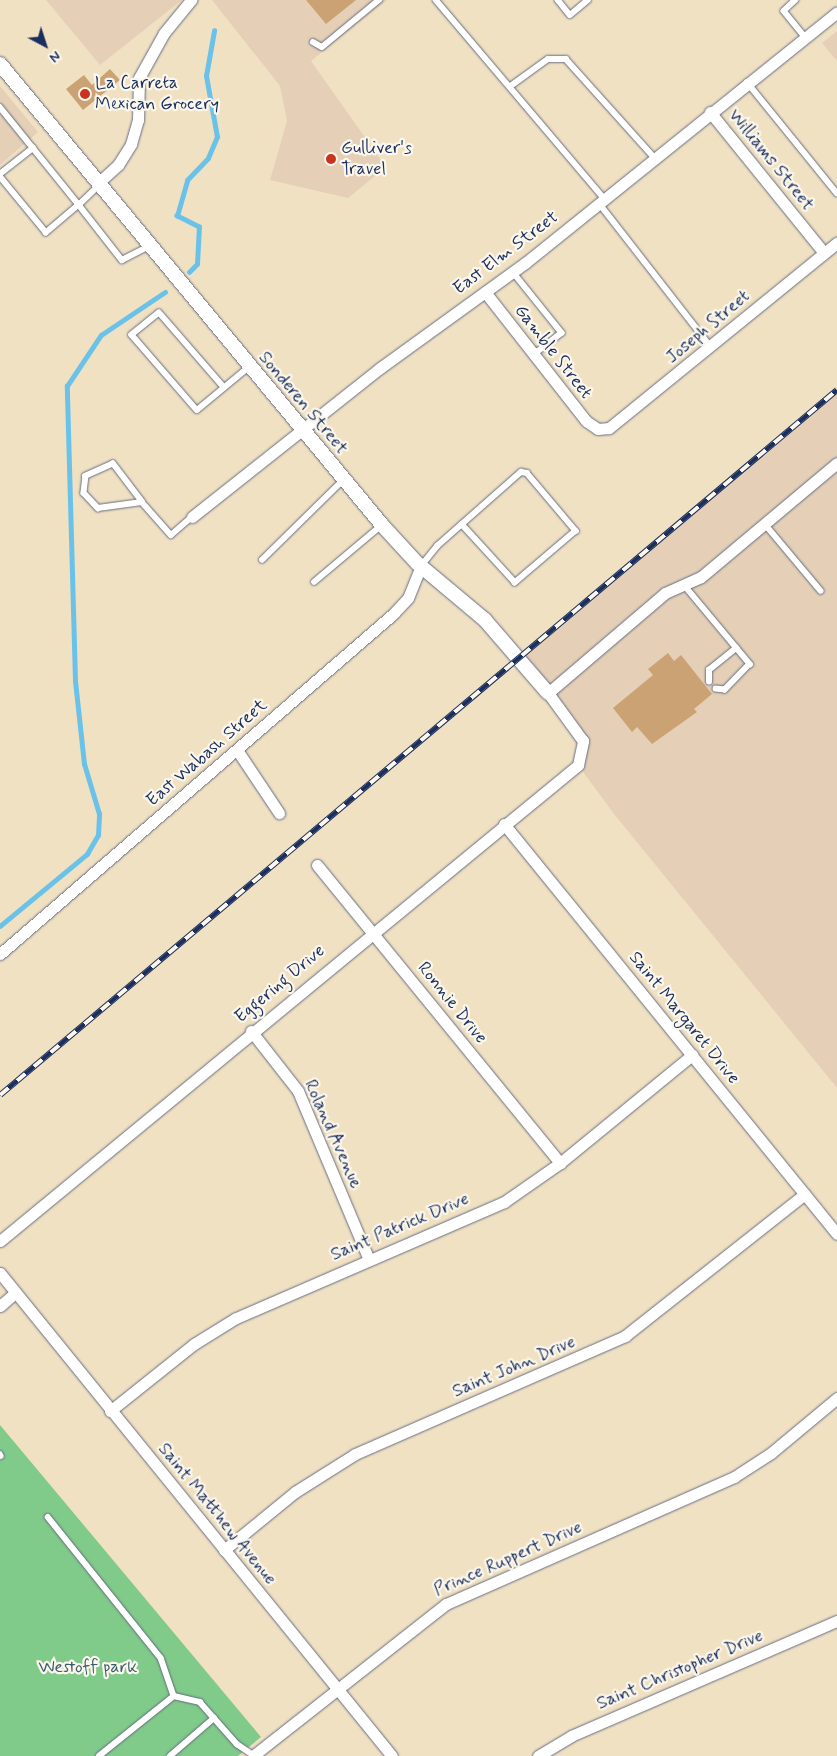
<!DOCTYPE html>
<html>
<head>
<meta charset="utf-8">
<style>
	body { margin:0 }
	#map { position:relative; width:837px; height:1756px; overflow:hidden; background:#f1e1c3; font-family:Mynerve,sans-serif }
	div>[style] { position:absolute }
	.built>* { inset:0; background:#e5d0b7 }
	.green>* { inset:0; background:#80cb89 }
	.stream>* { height:4.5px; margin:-2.25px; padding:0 2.25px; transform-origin:2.25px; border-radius:2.25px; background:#6bc2e8 }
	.building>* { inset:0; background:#cba274 }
	.roads { filter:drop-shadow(0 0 1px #666d81) drop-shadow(0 0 1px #666d81) }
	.service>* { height:5.5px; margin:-2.75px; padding:0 2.75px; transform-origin:2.75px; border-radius:2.75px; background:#fff }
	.minor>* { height:11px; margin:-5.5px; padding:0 5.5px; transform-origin:5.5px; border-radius:5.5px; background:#fff }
	.tertiary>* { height:14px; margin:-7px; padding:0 7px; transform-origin:7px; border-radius:7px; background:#fff }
	.rail>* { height:5.5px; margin-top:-2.75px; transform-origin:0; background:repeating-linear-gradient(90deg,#fbf7ec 0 11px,#1b2f5e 0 22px); box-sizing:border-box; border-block:1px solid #1b2f5e }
	.dots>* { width:14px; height:14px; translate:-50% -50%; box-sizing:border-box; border:2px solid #fbf7ec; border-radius:50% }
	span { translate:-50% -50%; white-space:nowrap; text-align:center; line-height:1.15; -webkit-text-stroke:4.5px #fbf7ec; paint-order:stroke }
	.poi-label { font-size:18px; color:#1b2f5e }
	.left { translate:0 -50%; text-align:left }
	.street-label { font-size:18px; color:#1b2f5e }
	.park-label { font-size:18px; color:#395e6b }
	.north { position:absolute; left:20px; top:20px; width:50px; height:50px; -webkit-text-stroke:4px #fbf7ec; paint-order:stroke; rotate:140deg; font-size:14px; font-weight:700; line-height:20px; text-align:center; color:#1b2f5e }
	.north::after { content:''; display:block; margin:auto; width:18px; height:22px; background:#1b2f5e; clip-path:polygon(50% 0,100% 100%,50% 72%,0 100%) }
</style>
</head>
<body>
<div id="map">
	<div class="built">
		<div style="clip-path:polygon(46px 0,182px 0,100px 65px)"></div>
		<div style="clip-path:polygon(212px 0,387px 0,311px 61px,386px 167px,348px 198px,270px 180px,287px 121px,280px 86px)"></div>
		<div style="clip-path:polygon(837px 31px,837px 61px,822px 43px)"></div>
		<div style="clip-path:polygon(0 86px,38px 132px,0 165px)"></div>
		<div style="clip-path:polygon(837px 390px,837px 1088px,614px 814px,578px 765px,583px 741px,518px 658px)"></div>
	</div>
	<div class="green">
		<div style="clip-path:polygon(0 1425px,261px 1737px,238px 1756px,0 1756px)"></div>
	</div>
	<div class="stream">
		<div style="left:189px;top:272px;width:11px;rotate:-45deg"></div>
		<div style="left:197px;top:264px;width:37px;rotate:-87deg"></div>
		<div style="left:199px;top:227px;width:25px;rotate:-153deg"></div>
		<div style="left:177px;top:216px;width:37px;rotate:-74deg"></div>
		<div style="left:187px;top:180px;width:30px;rotate:-46deg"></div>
		<div style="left:208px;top:158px;width:23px;rotate:-67deg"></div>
		<div style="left:217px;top:137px;width:62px;rotate:-100.2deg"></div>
		<div style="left:206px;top:76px;width:46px;rotate:-79.9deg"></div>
		<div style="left:0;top:926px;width:113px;rotate:-39.6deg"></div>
		<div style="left:87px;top:854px;width:22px;rotate:-60deg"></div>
		<div style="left:98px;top:835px;width:21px;rotate:-87deg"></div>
		<div style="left:99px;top:814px;width:52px;rotate:-106.7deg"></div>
		<div style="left:84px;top:764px;width:83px;rotate:-96.2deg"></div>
		<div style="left:75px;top:681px;width:295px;rotate:-91.6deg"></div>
		<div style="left:67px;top:386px;width:61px;rotate:-56.3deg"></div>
		<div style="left:101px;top:335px;width:77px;rotate:-33.9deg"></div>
	</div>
	<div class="building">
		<div style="clip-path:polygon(306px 0,356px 0,326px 24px)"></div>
		<div style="clip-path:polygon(110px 69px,120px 80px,83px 110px,66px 89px,84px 75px,92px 85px)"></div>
		<div style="clip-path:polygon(668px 653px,674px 661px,681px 655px,712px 694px,694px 709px,697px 712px,652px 744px,637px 727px,632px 732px,613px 708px,653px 675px,648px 669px)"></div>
	</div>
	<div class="roads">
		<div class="service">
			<div style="left:436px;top:0;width:260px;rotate:49.7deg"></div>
			<div style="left:558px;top:0;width:19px;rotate:51deg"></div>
			<div style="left:570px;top:15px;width:23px;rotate:-40deg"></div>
			<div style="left:796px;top:0;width:16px;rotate:137deg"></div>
			<div style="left:784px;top:11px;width:33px;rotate:51deg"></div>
			<div style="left:313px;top:42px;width:10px;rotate:29deg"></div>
			<div style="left:322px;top:47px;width:74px;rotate:-39.5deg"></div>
			<div style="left:747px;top:82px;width:143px;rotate:51deg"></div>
			<div style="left:512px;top:85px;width:44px;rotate:-35.8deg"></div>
			<div style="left:548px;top:59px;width:18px"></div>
			<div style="left:566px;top:59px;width:132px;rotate:48.1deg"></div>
			<div style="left:0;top:107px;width:126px;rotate:51.1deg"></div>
			<div style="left:79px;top:205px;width:43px;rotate:139.7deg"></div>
			<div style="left:46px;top:233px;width:72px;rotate:-129.4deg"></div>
			<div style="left:0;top:174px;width:42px;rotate:-38.2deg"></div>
			<div style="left:100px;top:185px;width:29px;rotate:136deg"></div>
			<div style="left:79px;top:205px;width:70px;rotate:52deg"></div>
			<div style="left:122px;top:260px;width:30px;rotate:-27deg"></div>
			<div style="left:599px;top:203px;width:182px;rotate:52.1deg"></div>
			<div style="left:513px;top:272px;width:78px;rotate:51.2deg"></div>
			<div style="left:562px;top:333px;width:37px;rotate:142deg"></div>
			<div style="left:224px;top:388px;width:99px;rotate:-130.9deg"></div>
			<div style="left:159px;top:313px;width:35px;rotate:141deg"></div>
			<div style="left:132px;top:335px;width:99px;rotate:49.1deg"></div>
			<div style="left:197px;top:410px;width:67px;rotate:-39.6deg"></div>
			<div style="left:142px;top:502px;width:48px;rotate:-127.3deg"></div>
			<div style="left:113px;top:464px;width:30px;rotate:156deg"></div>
			<div style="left:86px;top:476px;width:17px;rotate:97deg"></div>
			<div style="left:84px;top:493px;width:21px;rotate:47deg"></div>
			<div style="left:98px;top:508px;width:44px;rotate:-7.8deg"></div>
			<div style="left:142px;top:502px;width:44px;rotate:48.7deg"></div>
			<div style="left:171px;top:535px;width:28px;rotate:-41deg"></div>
			<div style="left:765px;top:524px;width:87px;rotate:50.1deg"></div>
			<div style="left:262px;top:560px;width:114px;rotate:-44.6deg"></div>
			<div style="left:421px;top:566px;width:26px;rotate:-51deg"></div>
			<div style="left:437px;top:546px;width:112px;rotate:-41.4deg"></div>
			<div style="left:521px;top:472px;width:6px;rotate:9deg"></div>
			<div style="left:527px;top:473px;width:76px;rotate:49.8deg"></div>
			<div style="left:576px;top:531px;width:80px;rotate:139.6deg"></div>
			<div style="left:515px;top:583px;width:79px;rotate:-132.4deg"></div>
			<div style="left:314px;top:582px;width:89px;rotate:-40deg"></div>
			<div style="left:685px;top:586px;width:102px;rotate:50.2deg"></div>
			<div style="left:750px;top:664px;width:36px;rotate:134deg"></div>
			<div style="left:725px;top:690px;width:9px;rotate:-174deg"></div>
			<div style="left:709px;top:682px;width:12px;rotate:-90deg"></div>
			<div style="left:709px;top:670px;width:35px;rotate:-39deg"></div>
			<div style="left:0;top:1454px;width:2px;rotate:63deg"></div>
			<div style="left:48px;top:1517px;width:181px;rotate:51.3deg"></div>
			<div style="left:161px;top:1658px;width:40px;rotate:71.1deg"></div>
			<div style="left:99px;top:1756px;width:96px;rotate:-38.7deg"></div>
			<div style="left:174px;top:1696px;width:27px;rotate:13deg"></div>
			<div style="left:200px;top:1702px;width:56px;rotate:48.6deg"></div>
			<div style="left:237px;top:1744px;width:22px;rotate:34deg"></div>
			<div style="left:170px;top:1756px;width:58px;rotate:-40.8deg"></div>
		</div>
		<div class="minor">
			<div style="left:710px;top:112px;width:181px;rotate:51deg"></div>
			<div style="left:98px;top:183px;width:27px;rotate:-42deg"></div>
			<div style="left:118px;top:165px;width:25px;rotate:-58deg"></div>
			<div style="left:131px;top:144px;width:25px;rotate:-74deg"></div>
			<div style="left:138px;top:120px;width:42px;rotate:-88.6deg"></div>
			<div style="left:139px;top:78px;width:51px;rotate:-60.9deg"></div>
			<div style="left:164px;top:33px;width:43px;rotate:-50.7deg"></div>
			<div style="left:485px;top:292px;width:164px;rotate:51.9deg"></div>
			<div style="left:586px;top:421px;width:14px;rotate:34deg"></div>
			<div style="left:598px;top:429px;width:11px;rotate:-5deg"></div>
			<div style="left:609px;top:428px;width:294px;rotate:-39.1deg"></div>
			<div style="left:192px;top:517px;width:240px;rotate:-38.4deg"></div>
			<div style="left:380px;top:368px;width:179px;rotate:-35.9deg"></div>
			<div style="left:525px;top:263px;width:400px;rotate:-38.8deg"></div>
			<div style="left:237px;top:750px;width:76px;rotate:56.3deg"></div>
			<div style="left:504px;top:824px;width:528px;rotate:50.92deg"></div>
			<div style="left:317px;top:865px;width:385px;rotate:50.8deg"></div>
			<div style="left:0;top:954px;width:520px;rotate:-40.86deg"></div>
			<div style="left:393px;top:614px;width:22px;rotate:-47deg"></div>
			<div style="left:408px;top:598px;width:35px;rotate:-68deg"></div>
			<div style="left:251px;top:1031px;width:76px;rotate:51.9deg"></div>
			<div style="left:298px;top:1091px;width:183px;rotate:67.2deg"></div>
			<div style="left:0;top:1241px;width:749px;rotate:-39.47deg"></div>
			<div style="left:578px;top:765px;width:25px;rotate:-78deg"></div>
			<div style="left:583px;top:741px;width:59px;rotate:-126.1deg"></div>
			<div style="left:548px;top:693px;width:154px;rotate:-40.5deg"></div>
			<div style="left:665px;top:593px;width:39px;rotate:-24deg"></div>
			<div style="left:701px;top:577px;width:177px;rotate:-40deg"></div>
			<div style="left:0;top:1273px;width:622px;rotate:50.94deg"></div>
			<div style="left:0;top:1306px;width:18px;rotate:-41deg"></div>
			<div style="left:110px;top:1411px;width:107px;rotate:-38.6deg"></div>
			<div style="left:194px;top:1344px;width:49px;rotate:-31.8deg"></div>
			<div style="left:236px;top:1318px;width:292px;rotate:-23.4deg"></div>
			<div style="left:504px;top:1202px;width:68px;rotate:-34.9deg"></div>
			<div style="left:560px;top:1163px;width:171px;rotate:-39.3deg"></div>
			<div style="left:224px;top:1550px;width:92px;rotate:-39.2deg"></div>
			<div style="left:295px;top:1492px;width:71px;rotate:-32.3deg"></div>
			<div style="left:355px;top:1454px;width:295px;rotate:-23.6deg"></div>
			<div style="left:625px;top:1336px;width:229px;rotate:-38.3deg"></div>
			<div style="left:254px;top:1755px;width:244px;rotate:-38.2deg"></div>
			<div style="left:446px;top:1604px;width:315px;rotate:-23.8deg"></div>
			<div style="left:734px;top:1477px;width:44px;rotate:-33deg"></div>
			<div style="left:771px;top:1453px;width:86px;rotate:-39.8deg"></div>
			<div style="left:538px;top:1756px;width:39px;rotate:-31deg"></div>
			<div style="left:571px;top:1736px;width:290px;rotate:-23.4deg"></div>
		</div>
		<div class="tertiary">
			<div style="left:0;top:64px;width:599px;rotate:50.35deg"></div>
			<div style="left:382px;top:525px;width:52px;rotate:47.4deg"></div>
			<div style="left:417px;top:563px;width:89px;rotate:40deg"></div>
			<div style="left:485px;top:620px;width:96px;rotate:49.2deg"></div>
		</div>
	</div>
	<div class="rail">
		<div style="left:0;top:1095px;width:1094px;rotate:-40.11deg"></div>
	</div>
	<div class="dots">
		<div style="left:85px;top:94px;background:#c8321e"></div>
		<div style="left:331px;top:159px;background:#c8321e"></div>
	</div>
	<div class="poi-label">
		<span class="left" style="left:95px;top:94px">La Carreta<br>Mexican Grocery</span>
		<span class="left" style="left:341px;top:159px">Gulliver's<br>Travel</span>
	</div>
	<div class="street-label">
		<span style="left:771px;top:160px;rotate:51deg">Williams Street</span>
		<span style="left:506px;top:253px;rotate:-37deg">East Elm Street</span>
		<span style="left:708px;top:327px;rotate:-40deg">Joseph Street</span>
		<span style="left:553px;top:352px;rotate:52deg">Gamble Street</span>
		<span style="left:303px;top:403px;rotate:50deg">Sonderen Street</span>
		<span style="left:207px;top:753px;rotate:-41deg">East Wabash Street</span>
		<span style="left:280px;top:984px;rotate:-40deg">Eggering Drive</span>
		<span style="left:452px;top:1003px;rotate:51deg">Ronnie Drive</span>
		<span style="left:684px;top:1018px;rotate:51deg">Saint Margaret Drive</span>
		<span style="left:333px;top:1134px;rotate:66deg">Roland Avenue</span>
		<span style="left:400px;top:1227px;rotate:-23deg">Saint Patrick Drive</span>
		<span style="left:514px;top:1367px;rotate:-23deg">Saint John Drive</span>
		<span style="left:217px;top:1514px;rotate:51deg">Saint Matthew Avenue</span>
		<span style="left:508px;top:1559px;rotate:-24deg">Prince Ruppert Drive</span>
		<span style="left:680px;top:1670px;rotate:-23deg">Saint Christopher Drive</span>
	</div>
	<div class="park-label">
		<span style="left:88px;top:1667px">Westoff park</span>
	</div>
	<div class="north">N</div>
</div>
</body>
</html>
